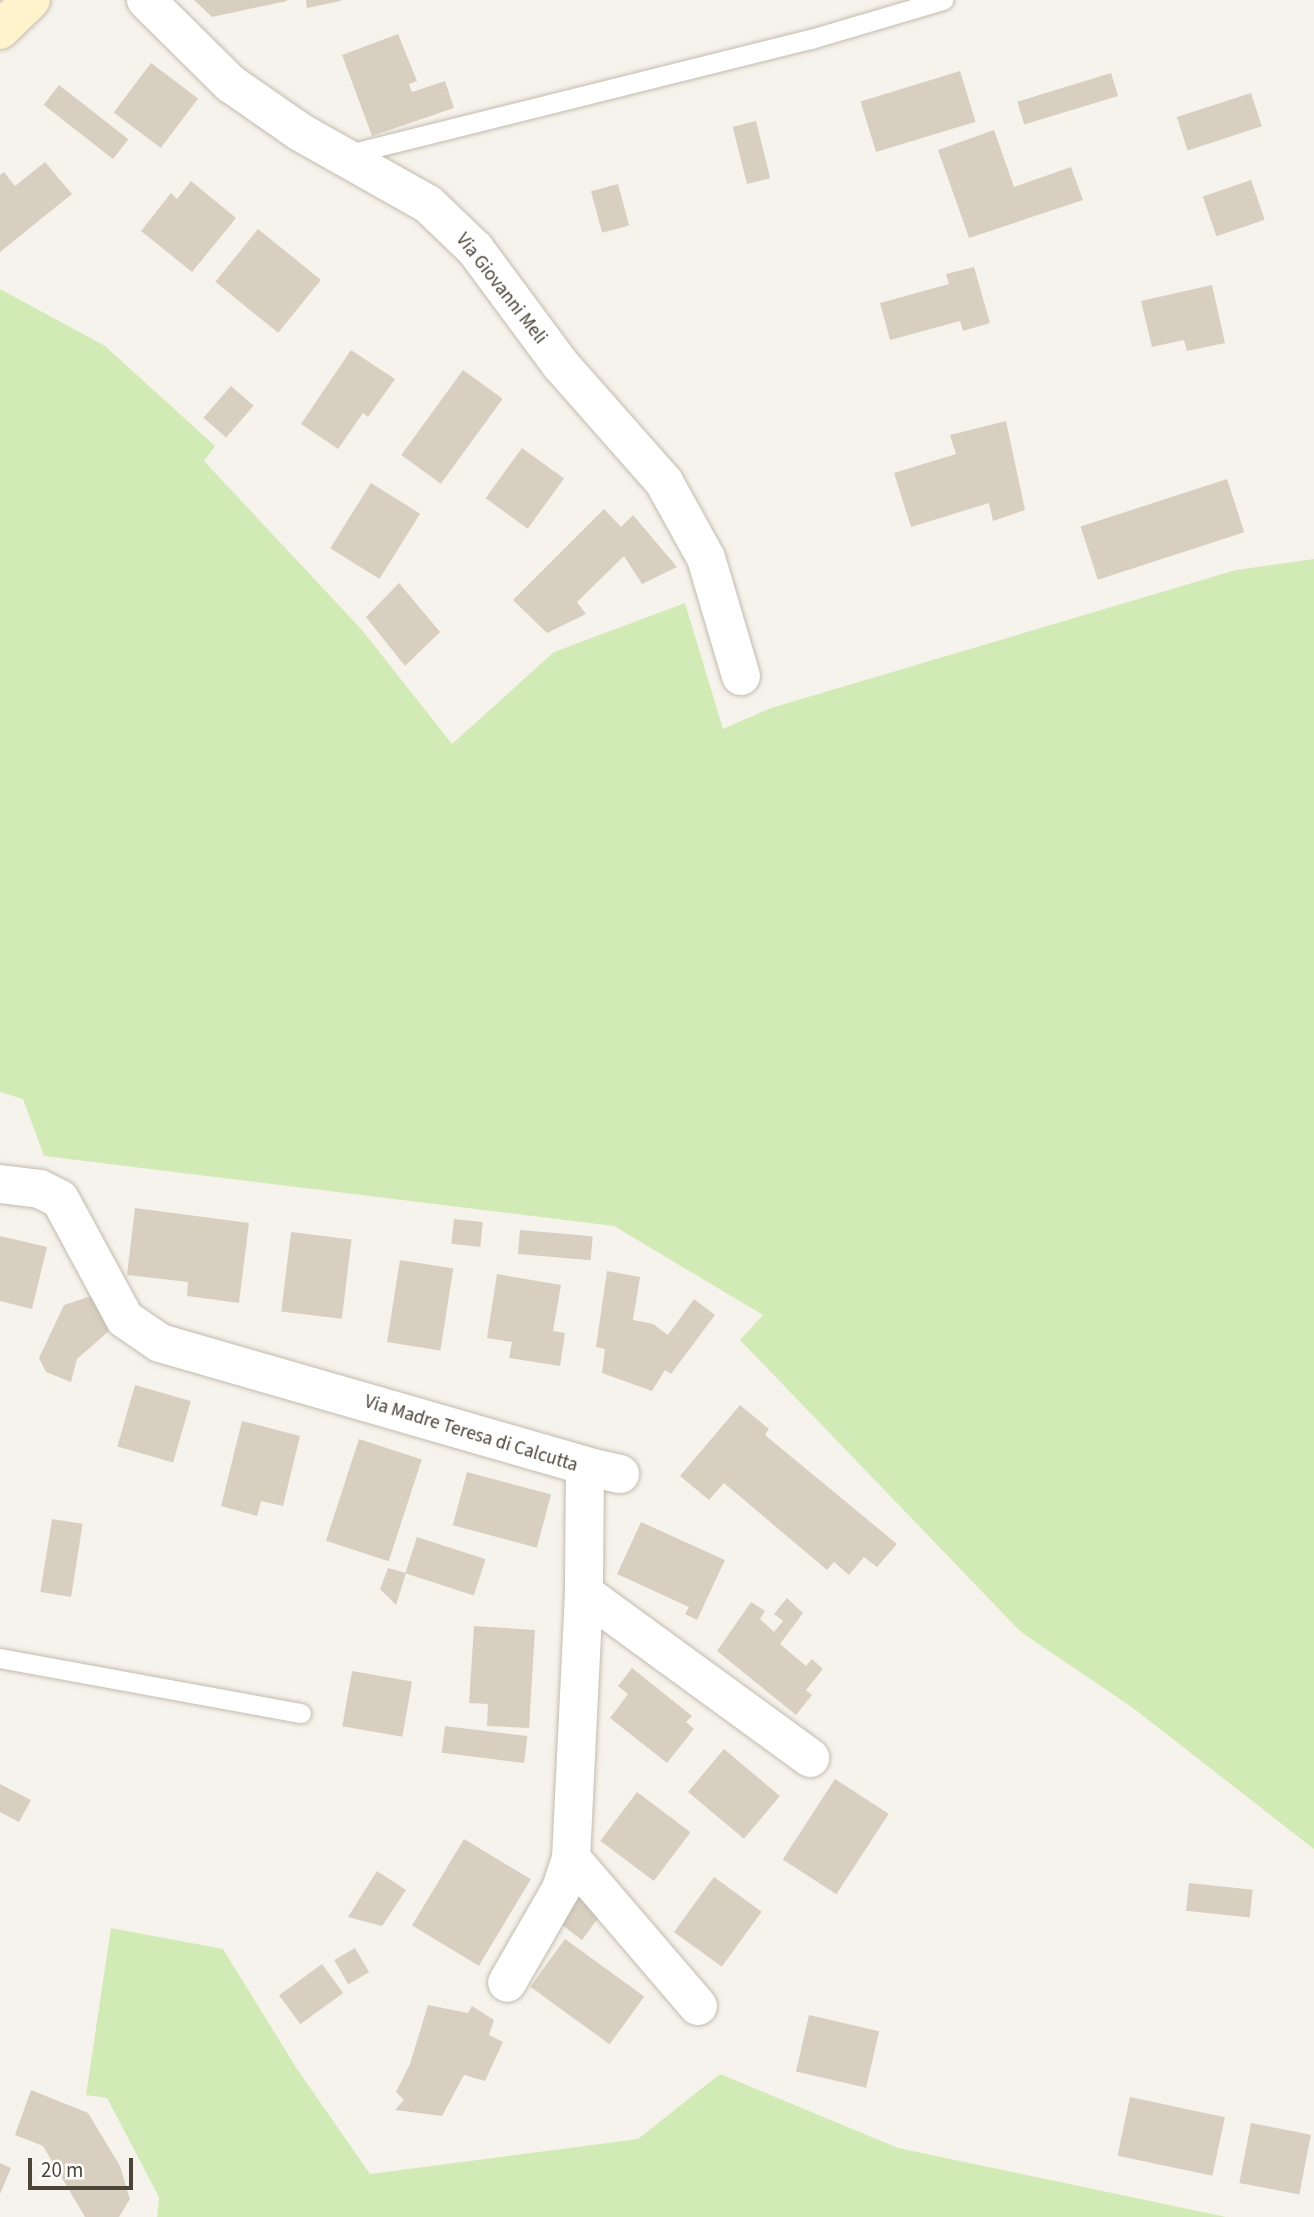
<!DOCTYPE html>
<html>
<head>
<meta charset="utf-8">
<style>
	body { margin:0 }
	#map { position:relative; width:1314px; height:2217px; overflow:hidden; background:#f6f3ec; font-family:"Source Sans 3",sans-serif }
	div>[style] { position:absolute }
	.green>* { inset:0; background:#d2eab5 }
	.building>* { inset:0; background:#d8cfc1; transform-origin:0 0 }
	.roads { filter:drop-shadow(0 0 2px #c2bbae) drop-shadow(0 0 2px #c2bbae) }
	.service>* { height:19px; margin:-9.5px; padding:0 9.5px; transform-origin:9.5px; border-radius:9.5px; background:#fff }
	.minor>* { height:38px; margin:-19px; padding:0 19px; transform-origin:19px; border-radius:19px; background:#fff }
	.secondary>* { height:38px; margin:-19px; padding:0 19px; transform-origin:19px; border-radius:19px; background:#fff3cd }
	span { translate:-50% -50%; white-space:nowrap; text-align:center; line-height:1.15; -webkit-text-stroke:5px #fff; paint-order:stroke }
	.street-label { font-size:19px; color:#4b4439 }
	.scale { position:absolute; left:28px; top:2158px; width:105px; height:32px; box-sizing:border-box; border:4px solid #4b4439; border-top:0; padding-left:9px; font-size:21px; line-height:24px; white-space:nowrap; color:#4b4439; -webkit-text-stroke:5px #fff; paint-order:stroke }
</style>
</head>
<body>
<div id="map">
	<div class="green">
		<div style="clip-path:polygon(0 289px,105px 346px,215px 446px,204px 461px,362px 630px,452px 744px,554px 652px,685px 603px,723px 729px,771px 708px,1236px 570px,1314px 559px,1314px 1849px,1133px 1708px,1021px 1632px,740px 1340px,763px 1315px,614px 1226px,44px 1156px,23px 1099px,0 1092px)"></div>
		<div style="clip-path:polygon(111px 1928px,223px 1949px,297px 2069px,370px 2174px,638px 2139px,720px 2074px,898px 2148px,1226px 2217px,157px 2217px,159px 2197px,107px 2098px,86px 2095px)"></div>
	</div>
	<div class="building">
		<div style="clip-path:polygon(194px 0,287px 0,287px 1px,212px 17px)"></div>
		<div style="clip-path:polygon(306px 0,341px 0,341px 1px,307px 8px)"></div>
		<div style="clip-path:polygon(398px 34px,417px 81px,409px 84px,412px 92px,445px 81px,454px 108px,372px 136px,342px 55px)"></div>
		<div style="left:151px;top:63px;width:59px;height:62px;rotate:37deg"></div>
		<div style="left:960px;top:71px;width:53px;height:104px;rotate:73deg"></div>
		<div style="left:1111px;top:73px;width:24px;height:98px;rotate:73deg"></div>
		<div style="left:59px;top:85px;width:88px;height:25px;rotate:38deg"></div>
		<div style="left:1251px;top:93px;width:35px;height:78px;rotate:72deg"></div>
		<div style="left:756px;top:121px;width:59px;height:24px;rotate:76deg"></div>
		<div style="clip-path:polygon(994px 130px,1014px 187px,1071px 167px,1083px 200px,969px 238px,938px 150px)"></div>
		<div style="clip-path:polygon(45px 162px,72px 194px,0 252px,0 175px,4px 172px,15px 186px)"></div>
		<div style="left:1251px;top:180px;width:42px;height:51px;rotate:71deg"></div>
		<div style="clip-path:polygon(191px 181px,236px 218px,192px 272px,141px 231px,171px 193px,177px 199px)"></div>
		<div style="left:618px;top:184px;width:43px;height:28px;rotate:75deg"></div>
		<div style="left:258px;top:229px;width:81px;height:68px;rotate:39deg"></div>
		<div style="clip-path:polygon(974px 267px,990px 323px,963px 331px,960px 321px,890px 340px,880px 303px,949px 284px,946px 274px)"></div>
		<div style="clip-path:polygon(1212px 285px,1225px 343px,1187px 351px,1184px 340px,1152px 347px,1141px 301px)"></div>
		<div style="clip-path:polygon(351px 350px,395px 379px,368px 417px,363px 413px,338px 449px,301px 424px)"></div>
		<div style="left:463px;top:370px;width:49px;height:105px;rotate:36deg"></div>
		<div style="left:231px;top:386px;width:30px;height:42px;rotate:41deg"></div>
		<div style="clip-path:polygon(1006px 421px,1025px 510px,993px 521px,989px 503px,911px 527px,894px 473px,956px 454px,950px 435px)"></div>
		<div style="left:522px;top:448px;width:52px;height:62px;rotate:36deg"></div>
		<div style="left:1227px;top:479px;width:56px;height:154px;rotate:72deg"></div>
		<div style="left:371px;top:483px;width:58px;height:77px;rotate:32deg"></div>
		<div style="clip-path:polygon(604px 509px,621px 527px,633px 515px,677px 567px,642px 584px,624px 556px,577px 602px,586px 614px,547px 633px,513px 600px)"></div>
		<div style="clip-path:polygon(399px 583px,440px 632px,405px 666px,366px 617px)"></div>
		<div style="clip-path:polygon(135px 1208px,249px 1223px,239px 1303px,187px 1296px,188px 1282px,127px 1275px)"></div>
		<div style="left:454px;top:1219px;width:29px;height:25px;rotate:6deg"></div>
		<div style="left:520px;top:1230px;width:73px;height:24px;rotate:5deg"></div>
		<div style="left:291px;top:1232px;width:61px;height:80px;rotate:7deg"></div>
		<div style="clip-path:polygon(0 1236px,47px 1247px,32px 1309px,0 1301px)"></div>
		<div style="left:400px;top:1260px;width:54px;height:83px;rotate:9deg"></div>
		<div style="clip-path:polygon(607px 1271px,640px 1277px,633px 1320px,653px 1324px,668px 1335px,694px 1299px,715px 1315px,671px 1374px,665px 1370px,652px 1391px,602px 1373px,605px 1349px,596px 1347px)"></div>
		<div style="clip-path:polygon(497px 1274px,561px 1285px,553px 1331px,565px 1333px,560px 1366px,509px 1358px,512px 1342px,487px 1338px)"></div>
		<div style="clip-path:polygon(91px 1296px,109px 1331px,77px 1359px,71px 1382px,46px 1372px,39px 1358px,64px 1305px)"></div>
		<div style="left:135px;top:1385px;width:58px;height:64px;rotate:16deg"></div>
		<div style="clip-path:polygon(740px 1405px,769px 1429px,765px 1435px,897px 1544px,877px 1567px,864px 1557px,849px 1575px,834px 1562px,827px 1570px,724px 1483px,709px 1500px,680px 1476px)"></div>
		<div style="clip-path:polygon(242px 1421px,300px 1436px,283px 1506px,261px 1501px,257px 1516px,221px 1506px)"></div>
		<div style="left:359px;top:1439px;width:66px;height:107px;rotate:18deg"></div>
		<div style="left:467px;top:1472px;width:87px;height:55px;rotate:15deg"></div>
		<div style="left:52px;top:1519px;width:31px;height:74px;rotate:9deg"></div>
		<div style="clip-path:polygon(641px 1522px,725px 1560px,697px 1620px,685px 1614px,689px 1607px,617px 1574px)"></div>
		<div style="left:417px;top:1537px;width:72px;height:38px;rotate:18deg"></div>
		<div style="clip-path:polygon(388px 1568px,406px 1573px,396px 1605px,380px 1589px)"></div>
		<div style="clip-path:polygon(787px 1598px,803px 1613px,780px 1644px,806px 1666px,812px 1659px,823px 1669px,806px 1690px,812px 1695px,796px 1715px,717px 1651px,751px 1602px,765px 1611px,760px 1619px,774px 1632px,783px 1621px,774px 1614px)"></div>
		<div style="clip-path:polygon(474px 1626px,535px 1630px,529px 1728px,487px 1726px,488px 1704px,469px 1703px)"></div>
		<div style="clip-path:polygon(632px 1668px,692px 1716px,686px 1722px,694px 1729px,667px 1763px,610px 1718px,628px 1694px,618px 1686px)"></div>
		<div style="left:352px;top:1671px;width:61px;height:56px;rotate:10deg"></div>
		<div style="left:445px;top:1726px;width:83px;height:27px;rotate:7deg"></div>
		<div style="left:724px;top:1749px;width:73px;height:56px;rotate:40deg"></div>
		<div style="left:835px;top:1779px;width:64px;height:96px;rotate:33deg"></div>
		<div style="clip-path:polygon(0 1784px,31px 1800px,19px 1822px,0 1812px)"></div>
		<div style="left:637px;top:1792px;width:67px;height:61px;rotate:37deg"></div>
		<div style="left:464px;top:1839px;width:78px;height:101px;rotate:31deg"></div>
		<div style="clip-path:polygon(377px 1871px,406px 1890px,382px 1926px,348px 1917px)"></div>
		<div style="left:714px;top:1877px;width:59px;height:68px;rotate:36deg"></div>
		<div style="left:1189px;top:1883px;width:64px;height:28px;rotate:6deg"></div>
		<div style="clip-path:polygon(583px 1888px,601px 1914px,582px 1940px,562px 1925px)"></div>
		<div style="left:565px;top:1939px;width:98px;height:59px;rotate:36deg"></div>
		<div style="left:355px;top:1948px;width:28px;height:24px;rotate:60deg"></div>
		<div style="left:322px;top:1964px;width:36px;height:53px;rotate:54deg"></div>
		<div style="clip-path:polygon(428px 2005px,468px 2013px,472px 2006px,494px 2020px,489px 2035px,503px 2042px,485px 2081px,464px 2075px,442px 2116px,395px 2110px,404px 2100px,396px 2092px,410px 2064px)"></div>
		<div style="left:809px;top:2015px;width:72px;height:58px;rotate:13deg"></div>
		<div style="clip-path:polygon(31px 2090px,88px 2113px,120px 2166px,130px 2199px,119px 2217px,85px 2217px,43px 2146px,15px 2135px)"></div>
		<div style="left:1130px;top:2097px;width:97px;height:60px;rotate:12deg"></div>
		<div style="left:1251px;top:2123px;width:61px;height:61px;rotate:11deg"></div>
		<div style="clip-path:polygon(0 2163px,11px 2168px,0 2194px)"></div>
	</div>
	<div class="roads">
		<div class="service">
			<div style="left:345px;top:155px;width:480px;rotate:-14deg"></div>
			<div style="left:811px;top:39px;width:138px;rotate:-16.5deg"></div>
			<div style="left:0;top:1658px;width:306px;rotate:10.4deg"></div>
		</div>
		<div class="minor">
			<div style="left:146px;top:0;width:120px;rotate:44.7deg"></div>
			<div style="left:231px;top:84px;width:84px;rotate:34.8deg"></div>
			<div style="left:300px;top:132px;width:147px;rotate:29.4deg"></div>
			<div style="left:428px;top:204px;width:65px;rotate:43.8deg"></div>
			<div style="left:475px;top:249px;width:143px;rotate:53.5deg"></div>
			<div style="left:560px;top:364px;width:157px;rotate:48.6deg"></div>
			<div style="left:664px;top:482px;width:87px;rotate:61.1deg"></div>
			<div style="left:706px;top:558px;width:123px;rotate:73.5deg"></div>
			<div style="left:0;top:1184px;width:40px;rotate:7.1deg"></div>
			<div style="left:40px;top:1189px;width:22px;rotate:27deg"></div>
			<div style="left:60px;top:1199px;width:136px;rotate:61.6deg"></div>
			<div style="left:125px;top:1319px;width:42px;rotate:34.4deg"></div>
			<div style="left:160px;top:1343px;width:442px;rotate:16.1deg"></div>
			<div style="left:585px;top:1466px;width:127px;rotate:90.5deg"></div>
			<div style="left:584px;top:1593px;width:265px;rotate:92.8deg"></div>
			<div style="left:571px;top:1858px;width:33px;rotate:108deg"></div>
			<div style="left:561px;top:1889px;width:108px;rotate:119.9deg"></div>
			<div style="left:585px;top:1466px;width:36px;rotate:13deg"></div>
			<div style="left:584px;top:1593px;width:280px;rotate:36.1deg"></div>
			<div style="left:571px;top:1858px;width:195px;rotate:49.4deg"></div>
		</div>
		<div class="secondary">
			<div style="left:0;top:30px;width:43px;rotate:-44.1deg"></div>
		</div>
	</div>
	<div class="street-label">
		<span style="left:501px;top:289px;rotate:52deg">Via Giovanni Meli</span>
		<span style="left:471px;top:1434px;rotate:17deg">Via Madre Teresa di Calcutta</span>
	</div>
	<div class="scale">20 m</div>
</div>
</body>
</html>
